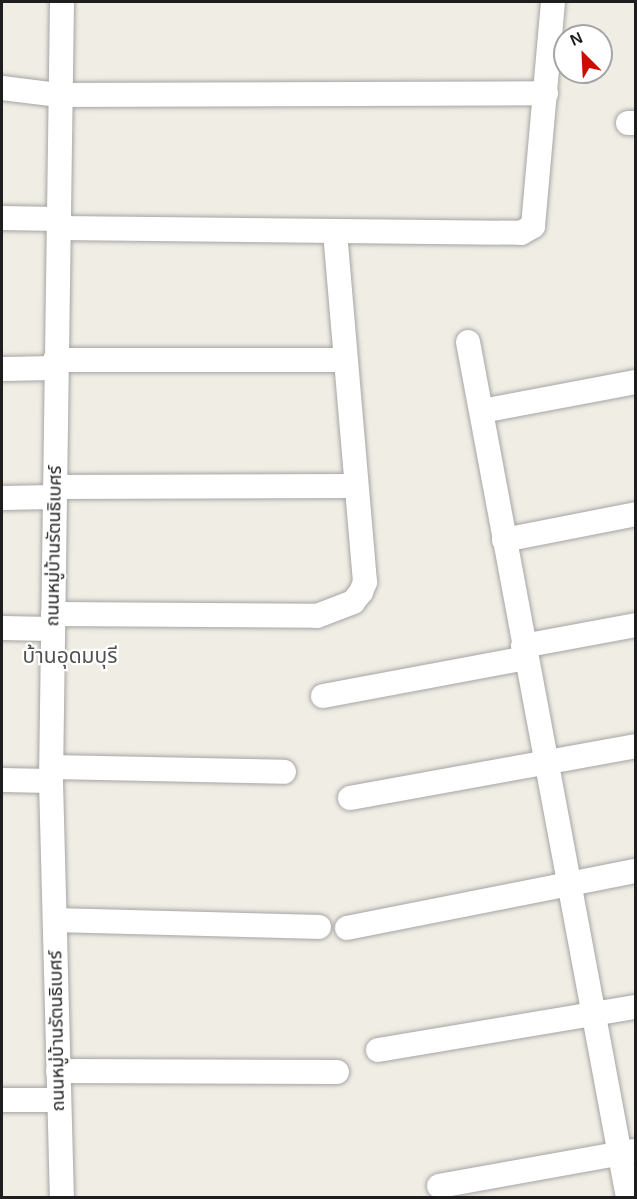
<!DOCTYPE html>
<html>
<head>
<meta charset="utf-8">
<style>
	body { margin:0 }
	#map { position:relative; width:637px; height:1199px; overflow:hidden; background:#f0ede4; font-family:Helvetica,"Noto Sans Thai",sans-serif }
	div>[style] { position:absolute }
	.roads { filter:drop-shadow(0 0 2px #a5a5a5) drop-shadow(0 0 2px #a5a5a5) }
	.minor>* { height:24px; margin:-12px; padding:0 12px; transform-origin:12px; border-radius:12px; background:#fff }
	span { translate:-50% -50%; white-space:nowrap; text-align:center; line-height:1.15; -webkit-text-stroke:4.5px #fff; paint-order:stroke }
	.street-label { font-size:18px; color:#1e1e1e }
	.quarter-label { font-size:21px; color:#515151 }
	.frame { position:absolute; inset:0; border:3px solid #1e1e1e; pointer-events:none }
	.north { position:absolute; left:553px; top:24px; width:60px; height:60px; box-sizing:border-box; background:#fff; border:2px solid #a5a5a5; border-radius:50%; rotate:336deg; font-size:16px; font-weight:700; line-height:24px; text-align:center; color:#1e1e1e }
	.north::after { content:''; display:block; margin:auto; width:21px; height:27px; background:#cd0b00; clip-path:polygon(50% 0,100% 100%,50% 72%,0 100%) }
</style>
</head>
<body>
<div id="map">
	<div class="roads">
		<div class="minor">
			<div style="left:62px;top:2px;width:779px;rotate:90.81deg"></div>
			<div style="left:51px;top:781px;width:417px;rotate:88.5deg"></div>
			<div style="left:2px;top:88px;width:56px;rotate:7.1deg"></div>
			<div style="left:58px;top:95px;width:488px;rotate:-0.2deg"></div>
			<div style="left:628px;top:123px;width:8px"></div>
			<div style="left:2px;top:218px;width:57px;rotate:1deg"></div>
			<div style="left:59px;top:228px;width:462px;rotate:0.6deg"></div>
			<div style="left:521px;top:233px;width:14px;rotate:-30deg"></div>
			<div style="left:533px;top:226px;width:225px;rotate:-84.9deg"></div>
			<div style="left:468px;top:342px;width:871px;rotate:79.41deg"></div>
			<div style="left:55px;top:360px;width:288px"></div>
			<div style="left:2px;top:369px;width:53px;rotate:-1.1deg"></div>
			<div style="left:482px;top:411px;width:157px;rotate:-10.7deg"></div>
			<div style="left:55px;top:487px;width:297px;rotate:-0.2deg"></div>
			<div style="left:2px;top:498px;width:53px;rotate:-1.1deg"></div>
			<div style="left:504px;top:540px;width:135px;rotate:-11.1deg"></div>
			<div style="left:53px;top:614px;width:264px;rotate:0.4deg"></div>
			<div style="left:317px;top:616px;width:39px;rotate:-21deg"></div>
			<div style="left:353px;top:602px;width:13px;rotate:-51deg"></div>
			<div style="left:361px;top:592px;width:11px;rotate:-68deg"></div>
			<div style="left:365px;top:582px;width:348px;rotate:-94.9deg"></div>
			<div style="left:2px;top:628px;width:50px;rotate:1.1deg"></div>
			<div style="left:523px;top:646px;width:115px;rotate:-10.5deg"></div>
			<div style="left:323px;top:696px;width:207px;rotate:-10.6deg"></div>
			<div style="left:52px;top:767px;width:232px;rotate:1.2deg"></div>
			<div style="left:2px;top:780px;width:49px;rotate:1.2deg"></div>
			<div style="left:350px;top:798px;width:291px;rotate:-10.3deg"></div>
			<div style="left:56px;top:920px;width:263px;rotate:1.5deg"></div>
			<div style="left:347px;top:928px;width:295px;rotate:-11.2deg"></div>
			<div style="left:378px;top:1050px;width:262px;rotate:-9.5deg"></div>
			<div style="left:58px;top:1071px;width:279px;rotate:0.2deg"></div>
			<div style="left:2px;top:1100px;width:55px"></div>
			<div style="left:439px;top:1186px;width:197px;rotate:-10.2deg"></div>
		</div>
	</div>
	<div class="street-label">
		<span style="left:54px;top:546px;rotate:-89deg">ถนนหมู่บ้านรัตนธิเบศร์</span>
		<span style="left:57px;top:1031px;rotate:-91deg">ถนนหมู่บ้านรัตนธิเบศร์</span>
	</div>
	<div class="quarter-label">
		<span style="left:70px;top:656px">บ้านอุดมบุรี</span>
	</div>
	<div class="frame"></div>
	<div class="north">N</div>
</div>
</body>
</html>
